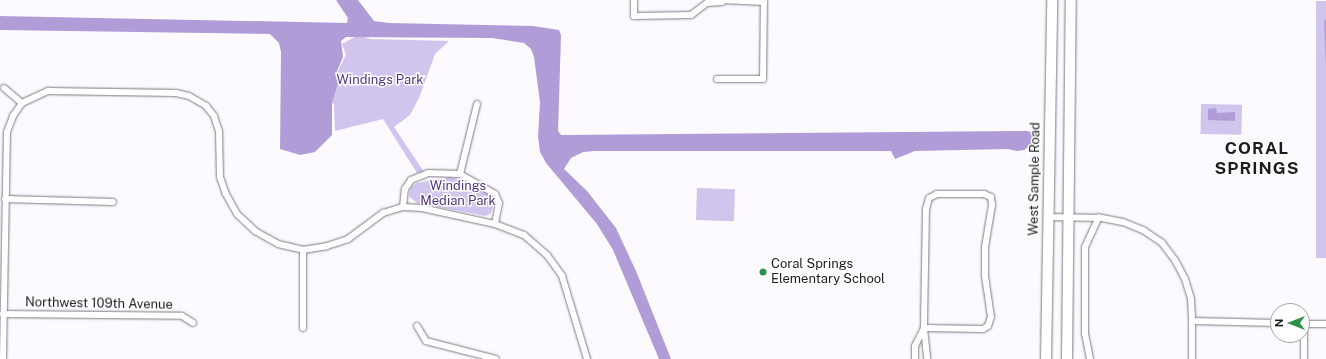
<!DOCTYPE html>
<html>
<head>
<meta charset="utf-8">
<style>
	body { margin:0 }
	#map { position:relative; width:1326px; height:359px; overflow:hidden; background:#fcfaff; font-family:"Public Sans",sans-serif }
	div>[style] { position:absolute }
	.green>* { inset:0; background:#d1c4ed; transform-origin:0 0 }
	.water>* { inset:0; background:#b09dd7 }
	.roads { filter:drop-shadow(0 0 1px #7c7a81) drop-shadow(0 0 1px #7c7a81) }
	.street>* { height:6px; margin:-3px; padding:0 3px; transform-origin:3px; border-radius:3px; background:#fff }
	.primary>* { height:10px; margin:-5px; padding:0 5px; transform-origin:5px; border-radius:5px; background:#fff }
	.dots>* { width:11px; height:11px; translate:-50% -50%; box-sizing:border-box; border:2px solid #fff; border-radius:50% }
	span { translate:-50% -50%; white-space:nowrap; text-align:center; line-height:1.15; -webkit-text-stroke:3px #fff; paint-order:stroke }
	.park-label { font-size:13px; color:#51367b }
	.street-label { font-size:13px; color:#1d1c1f }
	.poi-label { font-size:13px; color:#1d1c1f }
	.left { translate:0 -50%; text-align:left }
	.district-label { font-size:17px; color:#1d1c1f; font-weight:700; letter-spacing:1px }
	.north { position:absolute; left:1270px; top:303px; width:40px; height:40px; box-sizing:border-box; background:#fff; border:1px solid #a5a4a5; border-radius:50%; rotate:270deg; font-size:11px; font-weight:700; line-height:16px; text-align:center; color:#1d1c1f }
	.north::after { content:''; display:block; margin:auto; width:14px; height:18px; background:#2a9249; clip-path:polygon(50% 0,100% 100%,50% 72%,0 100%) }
</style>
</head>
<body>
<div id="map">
	<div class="green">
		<div style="left:1326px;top:1px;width:257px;height:10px;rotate:90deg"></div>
		<div style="clip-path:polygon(358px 35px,371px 39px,449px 41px,435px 54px,419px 98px,410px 115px,394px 127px,424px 172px,417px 173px,383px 119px,335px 131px,334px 104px,331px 102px,340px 79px,338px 71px,346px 55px,342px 44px)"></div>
		<div style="left:1201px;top:104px;width:41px;height:30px;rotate:1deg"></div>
		<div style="clip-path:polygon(450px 177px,470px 182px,490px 194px,494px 202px,491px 213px,486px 216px,417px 203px,409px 196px,411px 187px,417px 183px)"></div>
		<div style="left:697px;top:188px;width:38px;height:32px;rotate:2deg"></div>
	</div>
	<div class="water">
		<div style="clip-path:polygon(336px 0,358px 0,374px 21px,389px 23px,533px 26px,559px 30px,561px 35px,558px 131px,561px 135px,1028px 131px,1033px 133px,1033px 143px,1024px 150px,1017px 151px,1008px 149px,915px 151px,895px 159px,891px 151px,594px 151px,583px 152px,571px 158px,564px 169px,587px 191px,616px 228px,636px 271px,671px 359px,659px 359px,613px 250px,597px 224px,546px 163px,540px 152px,538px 137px,540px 102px,534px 57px,531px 49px,524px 43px,492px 38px,346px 37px,341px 41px,343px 57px,337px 71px,338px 84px,332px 102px,332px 135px,315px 152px,300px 155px,280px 149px,281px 52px,279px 43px,270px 34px,0 30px,0 16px,347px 23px,348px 18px)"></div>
		<div style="clip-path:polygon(1326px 19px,1326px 68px,1324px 21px)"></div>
		<div style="clip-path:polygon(1216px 108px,1217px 113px,1235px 112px,1235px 121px,1208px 120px,1208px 109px)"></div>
	</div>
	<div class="roads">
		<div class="street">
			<div style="left:634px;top:0;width:16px;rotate:90deg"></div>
			<div style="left:634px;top:16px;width:57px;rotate:-1deg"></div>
			<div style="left:691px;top:15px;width:20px;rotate:-37deg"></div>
			<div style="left:707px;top:3px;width:15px;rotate:-4deg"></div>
			<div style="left:717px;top:79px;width:46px"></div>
			<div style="left:763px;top:79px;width:77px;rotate:-89.3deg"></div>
			<div style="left:764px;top:2px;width:42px;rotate:-177.3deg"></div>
			<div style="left:4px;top:88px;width:23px;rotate:40deg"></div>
			<div style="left:460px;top:174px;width:72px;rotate:-76.3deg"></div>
			<div style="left:5px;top:199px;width:108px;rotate:1.6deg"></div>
			<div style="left:403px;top:207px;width:18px;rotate:-84deg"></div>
			<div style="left:405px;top:189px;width:11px;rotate:-56deg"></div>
			<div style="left:411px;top:180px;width:18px;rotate:-22deg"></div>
			<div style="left:428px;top:173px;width:32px;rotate:2deg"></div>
			<div style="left:460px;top:174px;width:40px;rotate:29.7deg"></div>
			<div style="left:495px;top:194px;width:10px;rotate:66deg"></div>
			<div style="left:499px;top:203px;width:21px;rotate:101deg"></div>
			<div style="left:1048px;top:217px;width:54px;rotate:1.1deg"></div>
			<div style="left:1102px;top:218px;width:21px;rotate:11deg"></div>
			<div style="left:1123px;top:222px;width:22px;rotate:22deg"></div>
			<div style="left:1143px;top:230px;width:23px;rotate:34deg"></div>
			<div style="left:1162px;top:243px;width:21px;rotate:53deg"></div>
			<div style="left:1175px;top:260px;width:21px;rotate:62deg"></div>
			<div style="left:1185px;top:279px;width:21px;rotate:73deg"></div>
			<div style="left:1191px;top:299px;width:22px;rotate:87deg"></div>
			<div style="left:1192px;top:321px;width:86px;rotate:1.3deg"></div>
			<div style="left:303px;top:250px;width:78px;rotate:90deg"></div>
			<div style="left:3px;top:314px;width:179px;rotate:0.6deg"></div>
			<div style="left:182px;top:316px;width:13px;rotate:32deg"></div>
			<div style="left:1302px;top:324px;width:24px"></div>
			<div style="left:417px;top:326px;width:17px;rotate:59deg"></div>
			<div style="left:426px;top:341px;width:72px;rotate:14.4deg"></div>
			<div style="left:924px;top:328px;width:59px;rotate:1deg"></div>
			<div style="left:983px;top:329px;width:6px;rotate:-31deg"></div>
			<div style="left:988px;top:326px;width:9px;rotate:-72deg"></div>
			<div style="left:991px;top:317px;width:41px;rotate:-98.3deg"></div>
			<div style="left:985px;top:276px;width:29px;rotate:-90deg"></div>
			<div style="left:985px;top:247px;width:43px;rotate:-80.5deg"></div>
			<div style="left:992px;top:205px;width:8px;rotate:-97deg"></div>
			<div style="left:991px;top:197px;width:8px;rotate:-157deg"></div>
			<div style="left:984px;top:194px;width:47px;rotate:180deg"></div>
			<div style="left:937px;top:194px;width:9px;rotate:153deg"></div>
			<div style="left:929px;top:198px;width:11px;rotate:105deg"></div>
			<div style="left:926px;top:209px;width:119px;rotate:91deg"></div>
			<div style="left:924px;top:328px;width:31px;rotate:84deg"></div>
			<div style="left:3px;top:359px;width:227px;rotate:-89deg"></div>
			<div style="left:7px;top:132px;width:17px;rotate:-69deg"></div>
			<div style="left:13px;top:116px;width:16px;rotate:-55deg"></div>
			<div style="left:22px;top:103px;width:29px;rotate:-25deg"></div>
			<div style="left:48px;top:91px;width:128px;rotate:0.9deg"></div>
			<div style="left:176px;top:93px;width:13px;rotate:13deg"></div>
			<div style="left:189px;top:96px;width:20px;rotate:30deg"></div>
			<div style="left:206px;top:106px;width:13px;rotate:51deg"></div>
			<div style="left:214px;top:116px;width:16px;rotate:72deg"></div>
			<div style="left:219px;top:131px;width:46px;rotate:88.8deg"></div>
			<div style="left:220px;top:177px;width:18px;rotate:71deg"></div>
			<div style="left:226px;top:194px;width:23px;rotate:61deg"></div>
			<div style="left:237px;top:214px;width:25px;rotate:43deg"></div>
			<div style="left:255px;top:231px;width:26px;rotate:29deg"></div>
			<div style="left:278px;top:244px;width:26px;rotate:13deg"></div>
			<div style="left:303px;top:250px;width:24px;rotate:-9deg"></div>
			<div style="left:327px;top:246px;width:22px;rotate:-18deg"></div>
			<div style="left:348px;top:239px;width:44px;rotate:-36.6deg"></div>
			<div style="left:383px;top:213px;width:21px;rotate:-17deg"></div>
			<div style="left:403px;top:207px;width:19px;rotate:3deg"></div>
			<div style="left:422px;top:208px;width:75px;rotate:12.4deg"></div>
			<div style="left:495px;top:224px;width:31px;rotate:21deg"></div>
			<div style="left:524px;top:235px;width:30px;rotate:41deg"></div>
			<div style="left:547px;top:255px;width:26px;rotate:54deg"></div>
			<div style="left:562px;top:276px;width:87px;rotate:73.2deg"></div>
			<div style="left:915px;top:359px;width:13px;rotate:-90deg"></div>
			<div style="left:915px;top:346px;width:20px;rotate:-63deg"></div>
			<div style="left:1090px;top:359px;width:25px;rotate:-101deg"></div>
			<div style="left:1085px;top:334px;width:87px;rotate:-90deg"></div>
			<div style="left:1085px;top:247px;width:33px;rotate:-65deg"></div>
			<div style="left:1192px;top:359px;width:38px;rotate:-90deg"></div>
			<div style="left:1304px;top:359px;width:35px;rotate:-90deg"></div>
		</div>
		<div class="primary">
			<div style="left:1046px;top:359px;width:359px;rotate:-89deg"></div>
			<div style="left:1067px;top:359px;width:359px;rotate:-89.4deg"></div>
		</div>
	</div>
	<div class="dots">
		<div style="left:763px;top:272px;background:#2a9249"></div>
	</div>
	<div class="park-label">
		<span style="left:380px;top:80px">Windings Park</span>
		<span style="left:458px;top:194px">Windings<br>Median Park</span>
	</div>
	<div class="street-label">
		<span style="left:1035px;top:179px;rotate:-89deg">West Sample Road</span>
		<span style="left:99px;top:304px;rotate:1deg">Northwest 109th Avenue</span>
	</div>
	<div class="poi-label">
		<span class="left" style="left:771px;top:272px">Coral Springs<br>Elementary School</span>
	</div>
	<div class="district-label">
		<span style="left:1257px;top:159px">CORAL<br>SPRINGS</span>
	</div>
	<div class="north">N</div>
</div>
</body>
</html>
